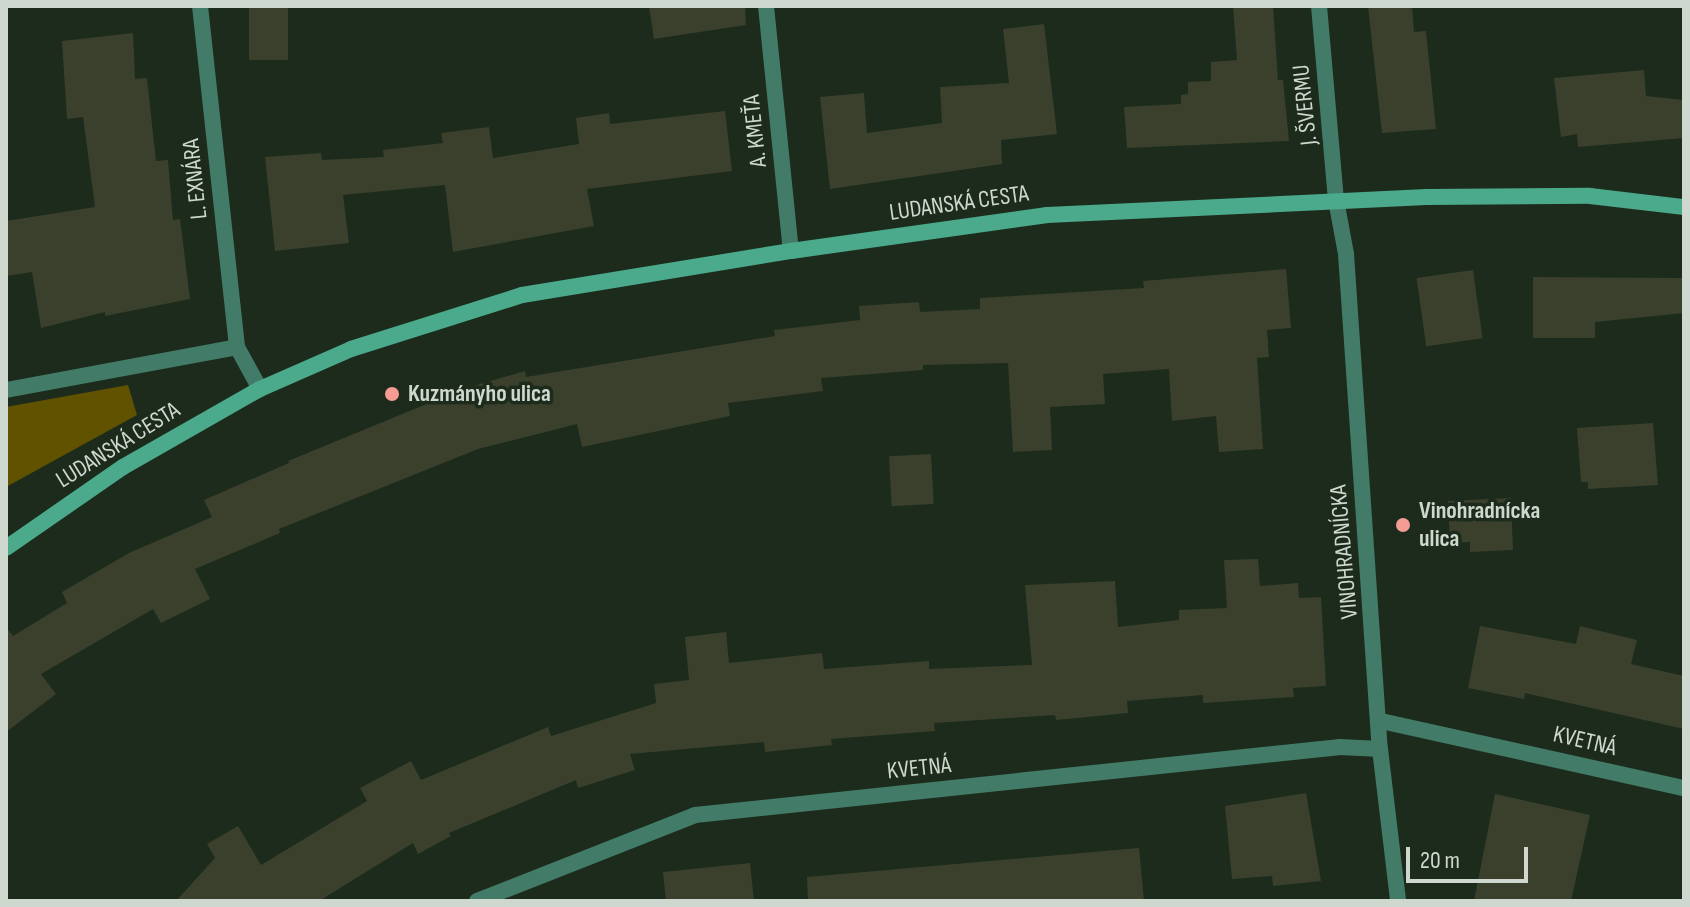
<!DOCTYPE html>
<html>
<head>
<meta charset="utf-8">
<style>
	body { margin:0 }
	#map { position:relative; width:1690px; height:907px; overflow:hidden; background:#1c2b1c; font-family:"Sofia Sans Condensed",sans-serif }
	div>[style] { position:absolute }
	.forest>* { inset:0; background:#615200 }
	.building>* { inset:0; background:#3a402b; transform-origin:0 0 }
	.street>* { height:16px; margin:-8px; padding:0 8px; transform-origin:8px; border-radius:8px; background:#427b67 }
	.secondary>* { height:16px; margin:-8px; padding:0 8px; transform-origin:8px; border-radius:8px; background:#4aaa8b }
	.dots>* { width:22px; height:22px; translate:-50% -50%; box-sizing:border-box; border:4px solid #1c2b1c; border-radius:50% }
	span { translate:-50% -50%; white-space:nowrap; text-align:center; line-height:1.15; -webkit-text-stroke:7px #1c2b1c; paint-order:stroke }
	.street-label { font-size:24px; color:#ced8ce }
	.poi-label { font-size:24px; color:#ced8ce; font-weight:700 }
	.left { translate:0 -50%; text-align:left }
	.frame { position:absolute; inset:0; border:8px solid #ced8ce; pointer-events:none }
	.scale { position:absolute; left:1406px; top:847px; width:122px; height:36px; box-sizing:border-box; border:4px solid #ced8ce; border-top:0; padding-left:10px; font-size:24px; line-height:28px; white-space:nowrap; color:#ced8ce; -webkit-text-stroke:6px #1c2b1c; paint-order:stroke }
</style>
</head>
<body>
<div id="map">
	<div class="forest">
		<div style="clip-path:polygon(128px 385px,137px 415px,6px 487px,6px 407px)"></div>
	</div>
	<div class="building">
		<div style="left:249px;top:6px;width:39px;height:54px"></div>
		<div style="clip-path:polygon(649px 6px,745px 6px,746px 25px,654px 39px)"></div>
		<div style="clip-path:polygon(1233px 6px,1273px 6px,1278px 80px,1283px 80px,1289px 141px,1127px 148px,1124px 107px,1181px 104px,1181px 95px,1188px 94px,1188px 82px,1211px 81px,1211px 62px,1237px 60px)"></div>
		<div style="clip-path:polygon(1368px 6px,1412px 6px,1414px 32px,1426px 31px,1436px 129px,1382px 133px)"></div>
		<div style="clip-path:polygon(1044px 24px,1057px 134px,1001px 140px,1002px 164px,830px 189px,820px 97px,864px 93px,867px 133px,942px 123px,940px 87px,1009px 83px,1003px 29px)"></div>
		<div style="clip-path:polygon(133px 33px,135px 79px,147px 78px,156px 161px,168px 160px,173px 220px,180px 219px,190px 299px,105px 316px,105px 312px,41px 328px,32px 272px,6px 276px,6px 221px,95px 207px,83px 117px,67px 119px,62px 41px)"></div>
		<div style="clip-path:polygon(1644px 70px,1646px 96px,1684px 100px,1684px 138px,1578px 147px,1577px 134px,1561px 137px,1554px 78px)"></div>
		<div style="clip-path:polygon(725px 111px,732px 171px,587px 189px,594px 226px,453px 252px,445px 185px,343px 195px,349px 243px,275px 251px,265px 157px,321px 153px,322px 160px,384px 157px,383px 150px,443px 143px,441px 133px,489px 127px,493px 158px,579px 144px,576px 118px,609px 113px,610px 124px)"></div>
		<div style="clip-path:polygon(1286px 269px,1291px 328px,1267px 330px,1269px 357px,1257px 358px,1263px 449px,1219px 452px,1216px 416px,1172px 421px,1169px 369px,1103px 374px,1105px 404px,1050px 407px,1052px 450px,1013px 452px,1008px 363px,923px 365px,923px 370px,821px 378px,823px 391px,728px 403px,730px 416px,582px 447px,577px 424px,478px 449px,279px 529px,280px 533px,195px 569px,210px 599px,161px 623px,153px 609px,41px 674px,56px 694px,6px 732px,6px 627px,13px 636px,67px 603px,62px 592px,129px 553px,212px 517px,204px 500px,289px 463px,288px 461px,463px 389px,525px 371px,526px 377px,775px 336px,774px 330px,860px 320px,859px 306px,919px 302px,920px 312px,980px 309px,980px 298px,1144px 288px,1143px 281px)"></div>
		<div style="left:1473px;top:270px;width:69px;height:57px;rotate:82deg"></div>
		<div style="clip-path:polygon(1533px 277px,1684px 278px,1684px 313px,1595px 322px,1595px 338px,1533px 338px)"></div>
		<div style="clip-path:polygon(1653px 423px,1658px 485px,1588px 489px,1588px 482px,1581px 482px,1577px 428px)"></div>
		<div style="left:931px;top:454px;width:50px;height:42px;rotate:87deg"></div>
		<div style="clip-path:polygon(1511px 498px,1513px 550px,1470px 552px,1470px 542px,1450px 543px,1448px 501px)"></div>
		<div style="clip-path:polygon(1258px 559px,1260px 586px,1298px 583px,1299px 598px,1321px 597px,1326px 686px,1293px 688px,1294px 697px,1203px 703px,1203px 695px,1127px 701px,1128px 713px,1056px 720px,1055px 715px,934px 723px,935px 731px,831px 739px,832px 745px,765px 752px,764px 742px,630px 754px,635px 770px,578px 788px,576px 780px,449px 833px,451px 836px,418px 854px,413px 843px,319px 901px,176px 901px,215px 858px,207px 844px,238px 826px,261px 865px,367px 801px,360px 788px,411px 761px,421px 780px,548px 727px,551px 736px,656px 703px,654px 684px,689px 680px,685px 637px,726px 632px,729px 663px,822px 653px,824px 669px,929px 661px,929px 669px,1032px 665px,1025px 585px,1115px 581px,1118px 627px,1179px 620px,1179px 610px,1227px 608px,1224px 560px)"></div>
		<div style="clip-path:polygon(1480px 626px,1576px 644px,1580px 626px,1637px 640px,1631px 664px,1684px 676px,1684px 729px,1525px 693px,1524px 699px,1468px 688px)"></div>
		<div style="clip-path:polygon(1306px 793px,1321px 881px,1273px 886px,1272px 876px,1232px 879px,1225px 806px)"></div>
		<div style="clip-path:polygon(1495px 794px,1590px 815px,1571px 901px,1474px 901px)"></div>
		<div style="clip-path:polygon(1139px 848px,1144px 901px,808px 901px,807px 877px)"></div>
		<div style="clip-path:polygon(750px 863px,754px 901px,666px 901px,663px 872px)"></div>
	</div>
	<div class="street">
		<div style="left:200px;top:6px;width:343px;rotate:83.8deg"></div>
		<div style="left:766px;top:6px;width:246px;rotate:84.2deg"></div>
		<div style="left:1319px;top:6px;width:195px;rotate:85deg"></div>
		<div style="left:1336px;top:200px;width:55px;rotate:79.5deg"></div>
		<div style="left:1346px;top:254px;width:496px;rotate:86.1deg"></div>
		<div style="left:1380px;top:749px;width:153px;rotate:83.2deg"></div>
		<div style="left:6px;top:390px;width:235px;rotate:-10.5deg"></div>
		<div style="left:237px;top:347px;width:48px;rotate:61.3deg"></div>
		<div style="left:1381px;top:721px;width:310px;rotate:12.5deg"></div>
		<div style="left:477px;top:901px;width:234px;rotate:-21.5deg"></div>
		<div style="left:695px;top:815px;width:649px;rotate:-6.02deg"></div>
		<div style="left:1340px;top:747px;width:40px;rotate:2.9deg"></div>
	</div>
	<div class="secondary">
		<div style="left:6px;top:548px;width:142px;rotate:-34.7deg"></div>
		<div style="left:123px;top:467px;width:158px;rotate:-29.7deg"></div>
		<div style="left:260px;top:389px;width:99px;rotate:-23.7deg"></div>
		<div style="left:351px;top:349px;width:179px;rotate:-17.5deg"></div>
		<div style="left:522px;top:295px;width:273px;rotate:-9.3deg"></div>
		<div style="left:791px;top:251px;width:259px;rotate:-8deg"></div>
		<div style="left:1047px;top:215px;width:380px;rotate:-2.7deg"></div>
		<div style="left:1427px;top:197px;width:163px;rotate:-0.4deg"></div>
		<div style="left:1590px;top:196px;width:95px;rotate:6.7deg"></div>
	</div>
	<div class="dots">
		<div style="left:392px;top:394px;background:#f59c94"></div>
		<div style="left:1403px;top:525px;background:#f59c94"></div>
	</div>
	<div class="street-label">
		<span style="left:1305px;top:105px;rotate:-96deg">J. ŠVERMU</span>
		<span style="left:755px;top:131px;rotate:-96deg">A. KMEŤA</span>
		<span style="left:195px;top:179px;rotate:-96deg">L. EXNÁRA</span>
		<span style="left:959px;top:203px;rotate:-8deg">LUDANSKÁ CESTA</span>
		<span style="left:118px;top:445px;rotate:-32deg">LUDANSKÁ CESTA</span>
		<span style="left:1344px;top:552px;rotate:-95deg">VINOHRADNÍCKA</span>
		<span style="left:1585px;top:741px;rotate:13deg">KVETNÁ</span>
		<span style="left:919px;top:768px;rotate:-6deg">KVETNÁ</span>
	</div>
	<div class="poi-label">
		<span class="left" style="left:408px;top:394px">Kuzmányho ulica</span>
		<span class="left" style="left:1419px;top:525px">Vinohradnícka<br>ulica</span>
	</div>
	<div class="frame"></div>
	<div class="scale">20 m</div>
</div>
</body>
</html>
